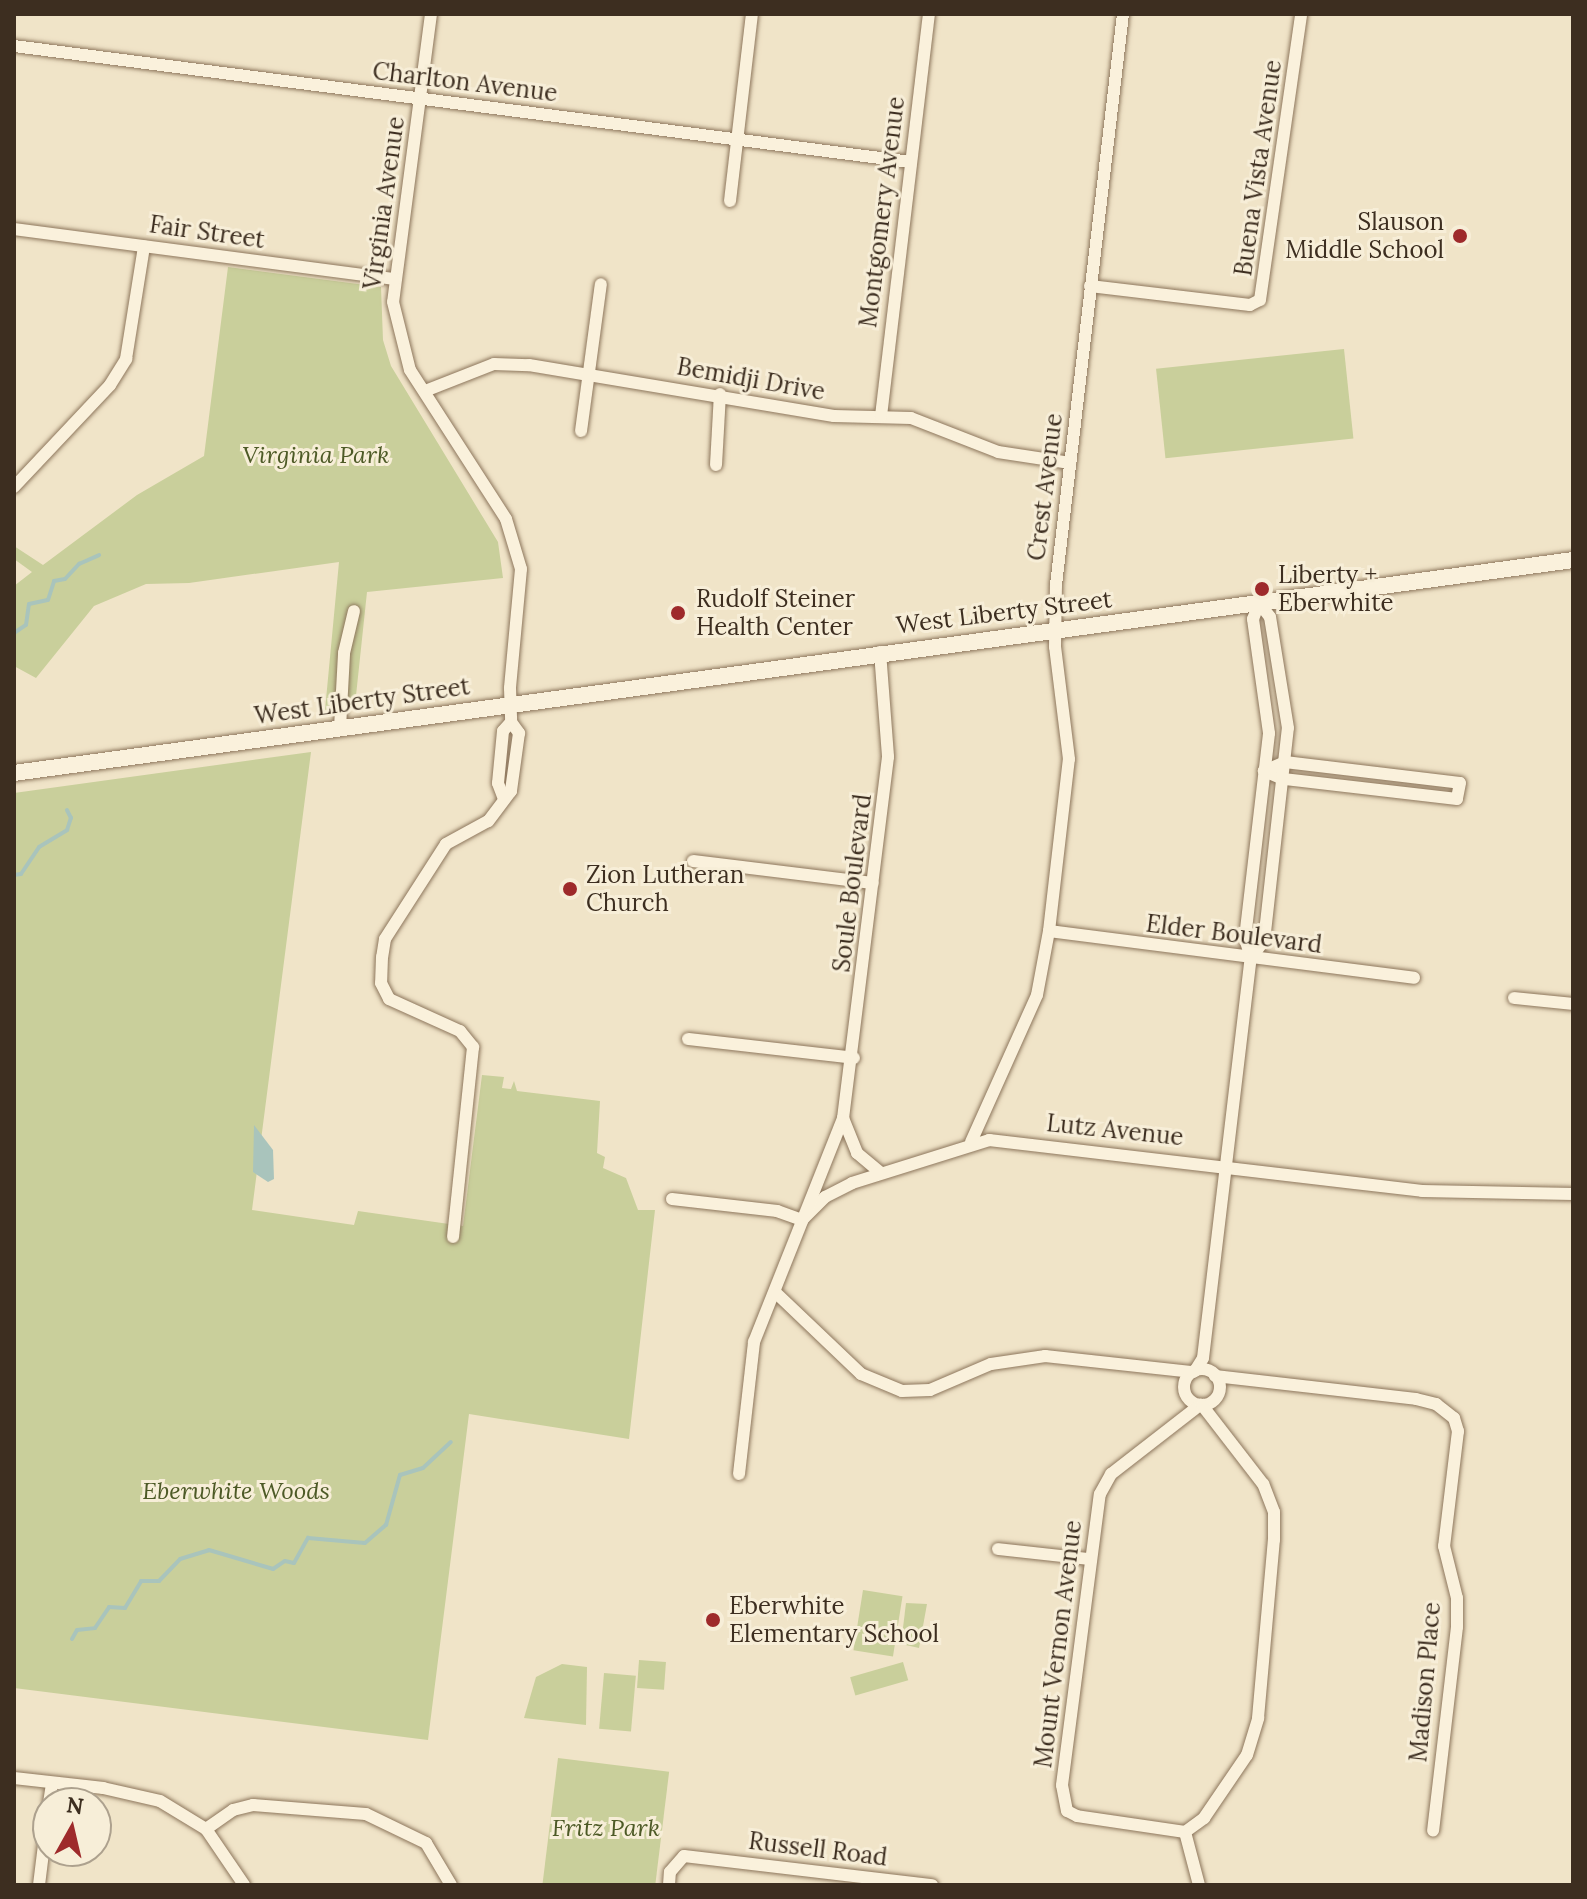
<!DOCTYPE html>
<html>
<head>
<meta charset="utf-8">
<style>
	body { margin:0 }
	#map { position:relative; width:1587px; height:1899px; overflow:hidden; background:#f0e4c8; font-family:Lora,serif }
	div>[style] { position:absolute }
	.green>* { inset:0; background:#c9cf9b; transform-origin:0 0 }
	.water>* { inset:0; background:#a9c4bc }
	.stream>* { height:4px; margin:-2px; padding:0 2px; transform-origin:2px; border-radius:2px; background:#a9c4bc }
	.roads { filter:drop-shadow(0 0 2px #8d765c) drop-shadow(0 0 2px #8d765c) }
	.street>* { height:12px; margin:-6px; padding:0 6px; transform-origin:6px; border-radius:6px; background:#faf1dc }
	.street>.ring { margin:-6px; padding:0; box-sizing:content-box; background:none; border:12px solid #faf1dc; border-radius:50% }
	.secondary>* { height:16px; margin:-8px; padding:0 8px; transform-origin:8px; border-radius:8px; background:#faf1dc }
	.dots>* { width:22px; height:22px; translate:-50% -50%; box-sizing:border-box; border:4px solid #f7eed8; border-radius:50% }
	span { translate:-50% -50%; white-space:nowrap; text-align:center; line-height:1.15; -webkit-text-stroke:6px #f7eed8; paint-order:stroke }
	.street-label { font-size:24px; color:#3d2e20 }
	.poi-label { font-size:24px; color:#3d2e20 }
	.right { translate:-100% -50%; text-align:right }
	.left { translate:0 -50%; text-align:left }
	.park-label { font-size:24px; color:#4d5a26; font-style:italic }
	.frame { position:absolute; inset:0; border:16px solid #3d2e20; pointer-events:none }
	.north { position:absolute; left:32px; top:1787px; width:80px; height:80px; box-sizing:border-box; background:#f7eed8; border:2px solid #ada18e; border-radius:50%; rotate:8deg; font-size:22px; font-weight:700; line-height:32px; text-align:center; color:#3d2e20 }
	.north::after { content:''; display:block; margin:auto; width:28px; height:36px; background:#9e2a2b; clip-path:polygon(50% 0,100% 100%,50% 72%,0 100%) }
</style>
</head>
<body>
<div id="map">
	<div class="green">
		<div style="clip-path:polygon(228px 267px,381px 287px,383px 340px,391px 366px,498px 542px,503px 578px,367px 592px,355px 705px,325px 710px,339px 562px,189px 583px,146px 584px,94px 606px,36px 678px,14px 666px,14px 586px,32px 572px,14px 559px,14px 546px,43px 565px,137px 495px,204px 456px)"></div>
		<div style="left:1344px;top:349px;width:90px;height:189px;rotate:84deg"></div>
		<div style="clip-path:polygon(311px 752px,252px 1210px,354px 1225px,358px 1211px,463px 1226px,482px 1075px,504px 1077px,502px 1088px,511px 1089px,514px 1081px,517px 1091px,600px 1101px,597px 1153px,605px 1157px,603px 1168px,626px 1178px,638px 1210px,655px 1210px,629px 1439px,469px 1414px,428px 1740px,14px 1688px,14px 793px)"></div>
		<div style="left:863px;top:1590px;width:40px;height:61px;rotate:9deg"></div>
		<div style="clip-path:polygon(906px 1603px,927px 1604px,919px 1648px,901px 1644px)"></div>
		<div style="left:639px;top:1660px;width:27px;height:28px;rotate:4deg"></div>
		<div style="left:903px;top:1662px;width:19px;height:55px;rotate:74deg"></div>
		<div style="clip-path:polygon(562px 1664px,587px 1667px,586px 1725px,524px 1718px,536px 1677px)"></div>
		<div style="left:604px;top:1673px;width:32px;height:56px;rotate:5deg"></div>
		<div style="left:558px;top:1758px;width:112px;height:128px;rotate:7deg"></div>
	</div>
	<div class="water">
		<div style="clip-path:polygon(254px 1125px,273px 1150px,274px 1179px,268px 1182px,253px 1172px)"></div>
	</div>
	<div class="stream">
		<div style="left:14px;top:633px;width:14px;rotate:-34deg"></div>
		<div style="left:26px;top:625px;width:21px;rotate:-82deg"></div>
		<div style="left:29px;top:604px;width:19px;rotate:-12deg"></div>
		<div style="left:48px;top:600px;width:20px;rotate:-72deg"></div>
		<div style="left:54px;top:581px;width:11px;rotate:-10deg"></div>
		<div style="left:65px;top:579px;width:21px;rotate:-47deg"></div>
		<div style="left:79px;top:564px;width:22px;rotate:-24deg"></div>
		<div style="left:14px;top:875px;width:7px;rotate:-8deg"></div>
		<div style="left:21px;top:874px;width:32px;rotate:-56deg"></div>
		<div style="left:39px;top:847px;width:33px;rotate:-31deg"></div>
		<div style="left:67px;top:830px;width:13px;rotate:-72deg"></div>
		<div style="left:71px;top:818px;width:9px;rotate:-117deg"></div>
		<div style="left:72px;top:1639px;width:10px;rotate:-61deg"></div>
		<div style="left:77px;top:1630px;width:18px;rotate:-6deg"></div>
		<div style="left:95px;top:1628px;width:25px;rotate:-56deg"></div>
		<div style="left:109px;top:1607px;width:16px;rotate:4deg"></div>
		<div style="left:125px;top:1608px;width:31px;rotate:-59deg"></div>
		<div style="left:141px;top:1581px;width:18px"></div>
		<div style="left:159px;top:1581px;width:30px;rotate:-46deg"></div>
		<div style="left:180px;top:1559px;width:30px;rotate:-17deg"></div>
		<div style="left:209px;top:1550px;width:67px;rotate:16.5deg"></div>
		<div style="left:273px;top:1569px;width:14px;rotate:-34deg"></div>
		<div style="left:285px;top:1561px;width:9px;rotate:13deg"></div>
		<div style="left:294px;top:1563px;width:29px;rotate:-61deg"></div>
		<div style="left:308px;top:1538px;width:57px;rotate:5deg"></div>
		<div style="left:365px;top:1543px;width:28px;rotate:-41deg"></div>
		<div style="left:386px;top:1525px;width:52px;rotate:-74.4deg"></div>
		<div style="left:400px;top:1475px;width:24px;rotate:-17deg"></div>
		<div style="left:423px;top:1468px;width:38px;rotate:-43deg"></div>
	</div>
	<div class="roads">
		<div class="street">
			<div style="left:431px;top:14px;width:290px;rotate:97.5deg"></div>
			<div style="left:393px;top:302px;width:70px;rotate:76deg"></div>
			<div style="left:410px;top:370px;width:177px;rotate:57.2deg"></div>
			<div style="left:506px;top:519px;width:52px;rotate:73.3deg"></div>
			<div style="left:521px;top:569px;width:120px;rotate:95.3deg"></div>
			<div style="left:510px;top:688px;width:34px;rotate:88deg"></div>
			<div style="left:511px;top:722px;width:14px;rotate:54deg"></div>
			<div style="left:519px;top:733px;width:59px;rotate:97.9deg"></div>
			<div style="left:511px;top:791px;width:38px;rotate:127deg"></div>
			<div style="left:488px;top:821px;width:48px;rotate:151.3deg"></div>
			<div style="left:446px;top:844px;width:113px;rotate:122.7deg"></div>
			<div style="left:385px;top:939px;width:18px;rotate:99deg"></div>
			<div style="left:382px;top:957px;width:26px;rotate:92deg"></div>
			<div style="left:381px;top:983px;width:18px;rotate:63deg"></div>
			<div style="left:389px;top:999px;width:78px;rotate:24.3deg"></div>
			<div style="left:460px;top:1031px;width:21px;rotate:51deg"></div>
			<div style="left:473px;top:1047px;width:191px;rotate:96deg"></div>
			<div style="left:14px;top:46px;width:904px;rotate:7.37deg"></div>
			<div style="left:730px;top:201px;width:188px;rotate:-83.3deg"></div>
			<div style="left:14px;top:229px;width:384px;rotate:7.5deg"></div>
			<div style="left:1090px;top:286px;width:161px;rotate:6.8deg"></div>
			<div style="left:1250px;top:305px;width:11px;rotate:-27deg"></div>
			<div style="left:1260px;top:300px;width:289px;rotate:-81.8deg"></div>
			<div style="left:425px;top:391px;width:74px;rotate:-21.4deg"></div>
			<div style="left:494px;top:364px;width:35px;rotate:2deg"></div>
			<div style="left:529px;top:365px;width:309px;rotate:9.5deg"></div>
			<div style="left:834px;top:416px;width:77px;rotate:1.5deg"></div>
			<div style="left:911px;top:418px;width:93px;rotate:21.3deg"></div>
			<div style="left:998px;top:452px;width:73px;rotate:8.7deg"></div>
			<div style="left:881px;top:416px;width:405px;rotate:-83.2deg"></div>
			<div style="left:581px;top:431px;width:148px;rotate:-82.3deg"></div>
			<div style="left:716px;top:465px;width:71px;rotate:-86.8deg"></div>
			<div style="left:14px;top:487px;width:140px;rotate:-46.7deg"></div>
			<div style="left:110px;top:385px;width:31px;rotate:-58deg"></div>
			<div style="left:126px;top:359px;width:114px;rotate:-80.9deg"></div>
			<div style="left:880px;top:652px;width:105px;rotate:85.6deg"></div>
			<div style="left:888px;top:757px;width:364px;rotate:97.1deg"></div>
			<div style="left:843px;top:1118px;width:38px;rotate:68deg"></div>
			<div style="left:857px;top:1153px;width:31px;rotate:40deg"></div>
			<div style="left:340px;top:728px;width:75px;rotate:-86.9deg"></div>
			<div style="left:344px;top:653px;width:43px;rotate:-76.6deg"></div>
			<div style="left:1285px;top:762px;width:176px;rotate:6.8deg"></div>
			<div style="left:1460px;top:783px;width:16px;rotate:101deg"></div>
			<div style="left:1457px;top:799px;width:175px;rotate:-173.4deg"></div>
			<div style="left:1283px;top:779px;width:21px;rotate:-157deg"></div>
			<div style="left:1264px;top:771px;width:23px;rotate:-23deg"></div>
			<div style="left:504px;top:799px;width:17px;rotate:-111deg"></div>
			<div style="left:498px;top:783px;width:52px;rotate:-84.5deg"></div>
			<div style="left:503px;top:731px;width:12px;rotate:-48deg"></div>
			<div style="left:693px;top:861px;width:181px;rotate:7deg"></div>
			<div style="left:1049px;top:931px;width:368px;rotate:7.3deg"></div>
			<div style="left:1251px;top:958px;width:21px;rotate:-53deg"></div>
			<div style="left:1264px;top:941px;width:214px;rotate:-83.6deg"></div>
			<div style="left:1288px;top:728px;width:112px;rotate:-99.2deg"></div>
			<div style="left:1270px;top:617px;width:18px;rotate:-128deg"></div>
			<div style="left:1514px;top:998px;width:59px;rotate:5.8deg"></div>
			<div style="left:688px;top:1039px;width:167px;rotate:6.5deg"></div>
			<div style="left:971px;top:1142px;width:161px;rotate:-65.8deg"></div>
			<div style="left:1037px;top:995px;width:65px;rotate:-79.4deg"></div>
			<div style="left:1049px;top:931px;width:173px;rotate:-83.4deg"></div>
			<div style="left:1069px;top:759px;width:113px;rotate:-97.1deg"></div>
			<div style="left:1055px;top:647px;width:62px;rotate:-89.1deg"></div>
			<div style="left:1056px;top:585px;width:575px;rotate:-83.31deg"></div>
			<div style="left:672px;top:1199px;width:106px;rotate:6.5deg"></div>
			<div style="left:777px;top:1211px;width:27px;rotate:20deg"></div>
			<div style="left:802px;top:1220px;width:33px;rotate:-45deg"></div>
			<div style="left:825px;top:1197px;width:30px;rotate:-27deg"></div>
			<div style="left:852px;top:1183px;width:144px;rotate:-17.4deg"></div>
			<div style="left:989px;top:1140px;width:436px;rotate:6.7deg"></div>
			<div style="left:1422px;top:1191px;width:151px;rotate:1.1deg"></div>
			<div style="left:775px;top:1292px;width:119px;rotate:43.6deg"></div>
			<div style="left:861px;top:1374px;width:44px;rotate:22.5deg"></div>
			<div style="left:902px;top:1391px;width:28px;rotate:-2deg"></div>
			<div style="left:930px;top:1390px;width:66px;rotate:-23.1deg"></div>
			<div style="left:991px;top:1364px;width:55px;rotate:-8.4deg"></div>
			<div style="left:1045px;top:1356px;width:149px;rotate:6.2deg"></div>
			<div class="ring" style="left:1184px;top:1369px;width:24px;height:24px"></div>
			<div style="left:1195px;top:1371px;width:15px;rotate:-58deg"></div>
			<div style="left:1203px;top:1358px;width:403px;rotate:-83.2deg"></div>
			<div style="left:1251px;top:958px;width:21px;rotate:-107deg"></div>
			<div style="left:1245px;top:938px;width:206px;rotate:-83.3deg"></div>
			<div style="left:1269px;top:733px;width:115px;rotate:-98deg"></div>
			<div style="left:1253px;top:619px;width:17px;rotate:-69deg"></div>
			<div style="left:1215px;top:1376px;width:202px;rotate:6.5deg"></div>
			<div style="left:1416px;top:1399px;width:21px;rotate:14deg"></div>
			<div style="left:1436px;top:1404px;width:23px;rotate:38deg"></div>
			<div style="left:1454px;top:1418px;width:14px;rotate:73deg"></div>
			<div style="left:1458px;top:1431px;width:116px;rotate:96.9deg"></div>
			<div style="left:1444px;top:1546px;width:54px;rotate:76deg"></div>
			<div style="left:1457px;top:1598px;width:29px;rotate:90deg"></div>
			<div style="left:1457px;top:1627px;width:205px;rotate:96.7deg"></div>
			<div style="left:739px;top:1474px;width:133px;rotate:-83.5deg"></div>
			<div style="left:754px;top:1342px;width:241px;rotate:-68.3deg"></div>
			<div style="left:998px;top:1549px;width:91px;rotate:6.3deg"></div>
			<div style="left:14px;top:1778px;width:90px;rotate:6.4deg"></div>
			<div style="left:103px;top:1788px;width:58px;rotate:12.8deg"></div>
			<div style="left:160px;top:1801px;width:54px;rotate:31.3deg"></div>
			<div style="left:206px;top:1829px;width:68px;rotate:55.8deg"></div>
			<div style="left:49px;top:1803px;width:20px;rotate:-81deg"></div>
			<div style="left:206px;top:1829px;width:33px;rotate:-35deg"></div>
			<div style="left:233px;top:1810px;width:21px;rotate:-14deg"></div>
			<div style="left:253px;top:1805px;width:113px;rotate:4.6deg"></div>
			<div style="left:366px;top:1814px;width:67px;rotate:25.8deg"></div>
			<div style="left:426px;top:1843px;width:49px;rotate:59.2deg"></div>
			<div style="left:1185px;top:1832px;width:109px;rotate:-171.6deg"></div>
			<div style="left:1077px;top:1816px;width:11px;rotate:-153deg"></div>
			<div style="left:1067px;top:1811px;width:26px;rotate:-101deg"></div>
			<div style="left:1062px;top:1785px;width:293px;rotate:-82.6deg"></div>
			<div style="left:1100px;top:1494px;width:23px;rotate:-61deg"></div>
			<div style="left:1111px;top:1474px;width:113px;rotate:-37.8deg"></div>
			<div style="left:1185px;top:1832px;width:24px;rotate:-36deg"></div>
			<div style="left:1204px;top:1818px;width:76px;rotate:-55.7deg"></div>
			<div style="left:1247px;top:1755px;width:39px;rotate:-73deg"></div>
			<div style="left:1258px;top:1718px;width:179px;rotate:-84.9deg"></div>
			<div style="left:1274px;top:1540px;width:28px;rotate:-90deg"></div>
			<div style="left:1274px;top:1512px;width:30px;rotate:-111deg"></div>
			<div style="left:1263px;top:1484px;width:100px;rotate:-127.7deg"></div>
			<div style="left:1185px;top:1832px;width:55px;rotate:75.2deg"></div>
			<div style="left:39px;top:1885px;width:73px;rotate:-82.9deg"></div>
			<div style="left:669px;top:1885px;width:13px;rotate:-86deg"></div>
			<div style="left:670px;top:1872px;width:21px;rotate:-49deg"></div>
			<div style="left:684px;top:1856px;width:250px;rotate:6.7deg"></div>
		</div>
		<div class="secondary">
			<div style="left:14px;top:773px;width:1573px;rotate:-7.78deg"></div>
		</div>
	</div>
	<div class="dots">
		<div style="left:1460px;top:236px;background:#9e2a2b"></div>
		<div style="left:1262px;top:589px;background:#9e2a2b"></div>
		<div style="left:678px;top:613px;background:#9e2a2b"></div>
		<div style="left:570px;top:889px;background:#9e2a2b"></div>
		<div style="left:713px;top:1620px;background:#9e2a2b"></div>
	</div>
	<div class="street-label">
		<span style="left:465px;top:82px;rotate:7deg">Charlton Avenue</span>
		<span style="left:1258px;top:168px;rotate:-82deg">Buena Vista Avenue</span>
		<span style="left:384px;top:203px;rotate:-82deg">Virginia Avenue</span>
		<span style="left:882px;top:212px;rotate:-83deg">Montgomery Avenue</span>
		<span style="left:207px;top:232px;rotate:8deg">Fair Street</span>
		<span style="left:751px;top:379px;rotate:10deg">Bemidji Drive</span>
		<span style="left:1045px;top:487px;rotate:-83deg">Crest Avenue</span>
		<span style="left:1004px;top:612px;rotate:-7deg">West Liberty Street</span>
		<span style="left:362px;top:701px;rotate:-8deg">West Liberty Street</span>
		<span style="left:852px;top:883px;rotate:-83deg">Soule Boulevard</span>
		<span style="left:1234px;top:934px;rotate:7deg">Elder Boulevard</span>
		<span style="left:1115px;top:1130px;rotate:6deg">Lutz Avenue</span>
		<span style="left:1058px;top:1644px;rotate:-83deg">Mount Vernon Avenue</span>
		<span style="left:1425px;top:1682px;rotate:-85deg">Madison Place</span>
		<span style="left:818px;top:1849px;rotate:7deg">Russell Road</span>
	</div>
	<div class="poi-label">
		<span class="right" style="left:1444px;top:236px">Slauson<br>Middle School</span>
		<span class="left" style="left:1278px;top:589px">Liberty +<br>Eberwhite</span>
		<span class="left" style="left:696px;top:613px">Rudolf Steiner<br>Health Center</span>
		<span class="left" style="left:586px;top:889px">Zion Lutheran<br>Church</span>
		<span class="left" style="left:729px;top:1620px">Eberwhite<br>Elementary School</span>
	</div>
	<div class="park-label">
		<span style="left:316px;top:455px">Virginia Park</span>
		<span style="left:236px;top:1491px">Eberwhite Woods</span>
		<span style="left:606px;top:1828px">Fritz Park</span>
	</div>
	<div class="frame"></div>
	<div class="north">N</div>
</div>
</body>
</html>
